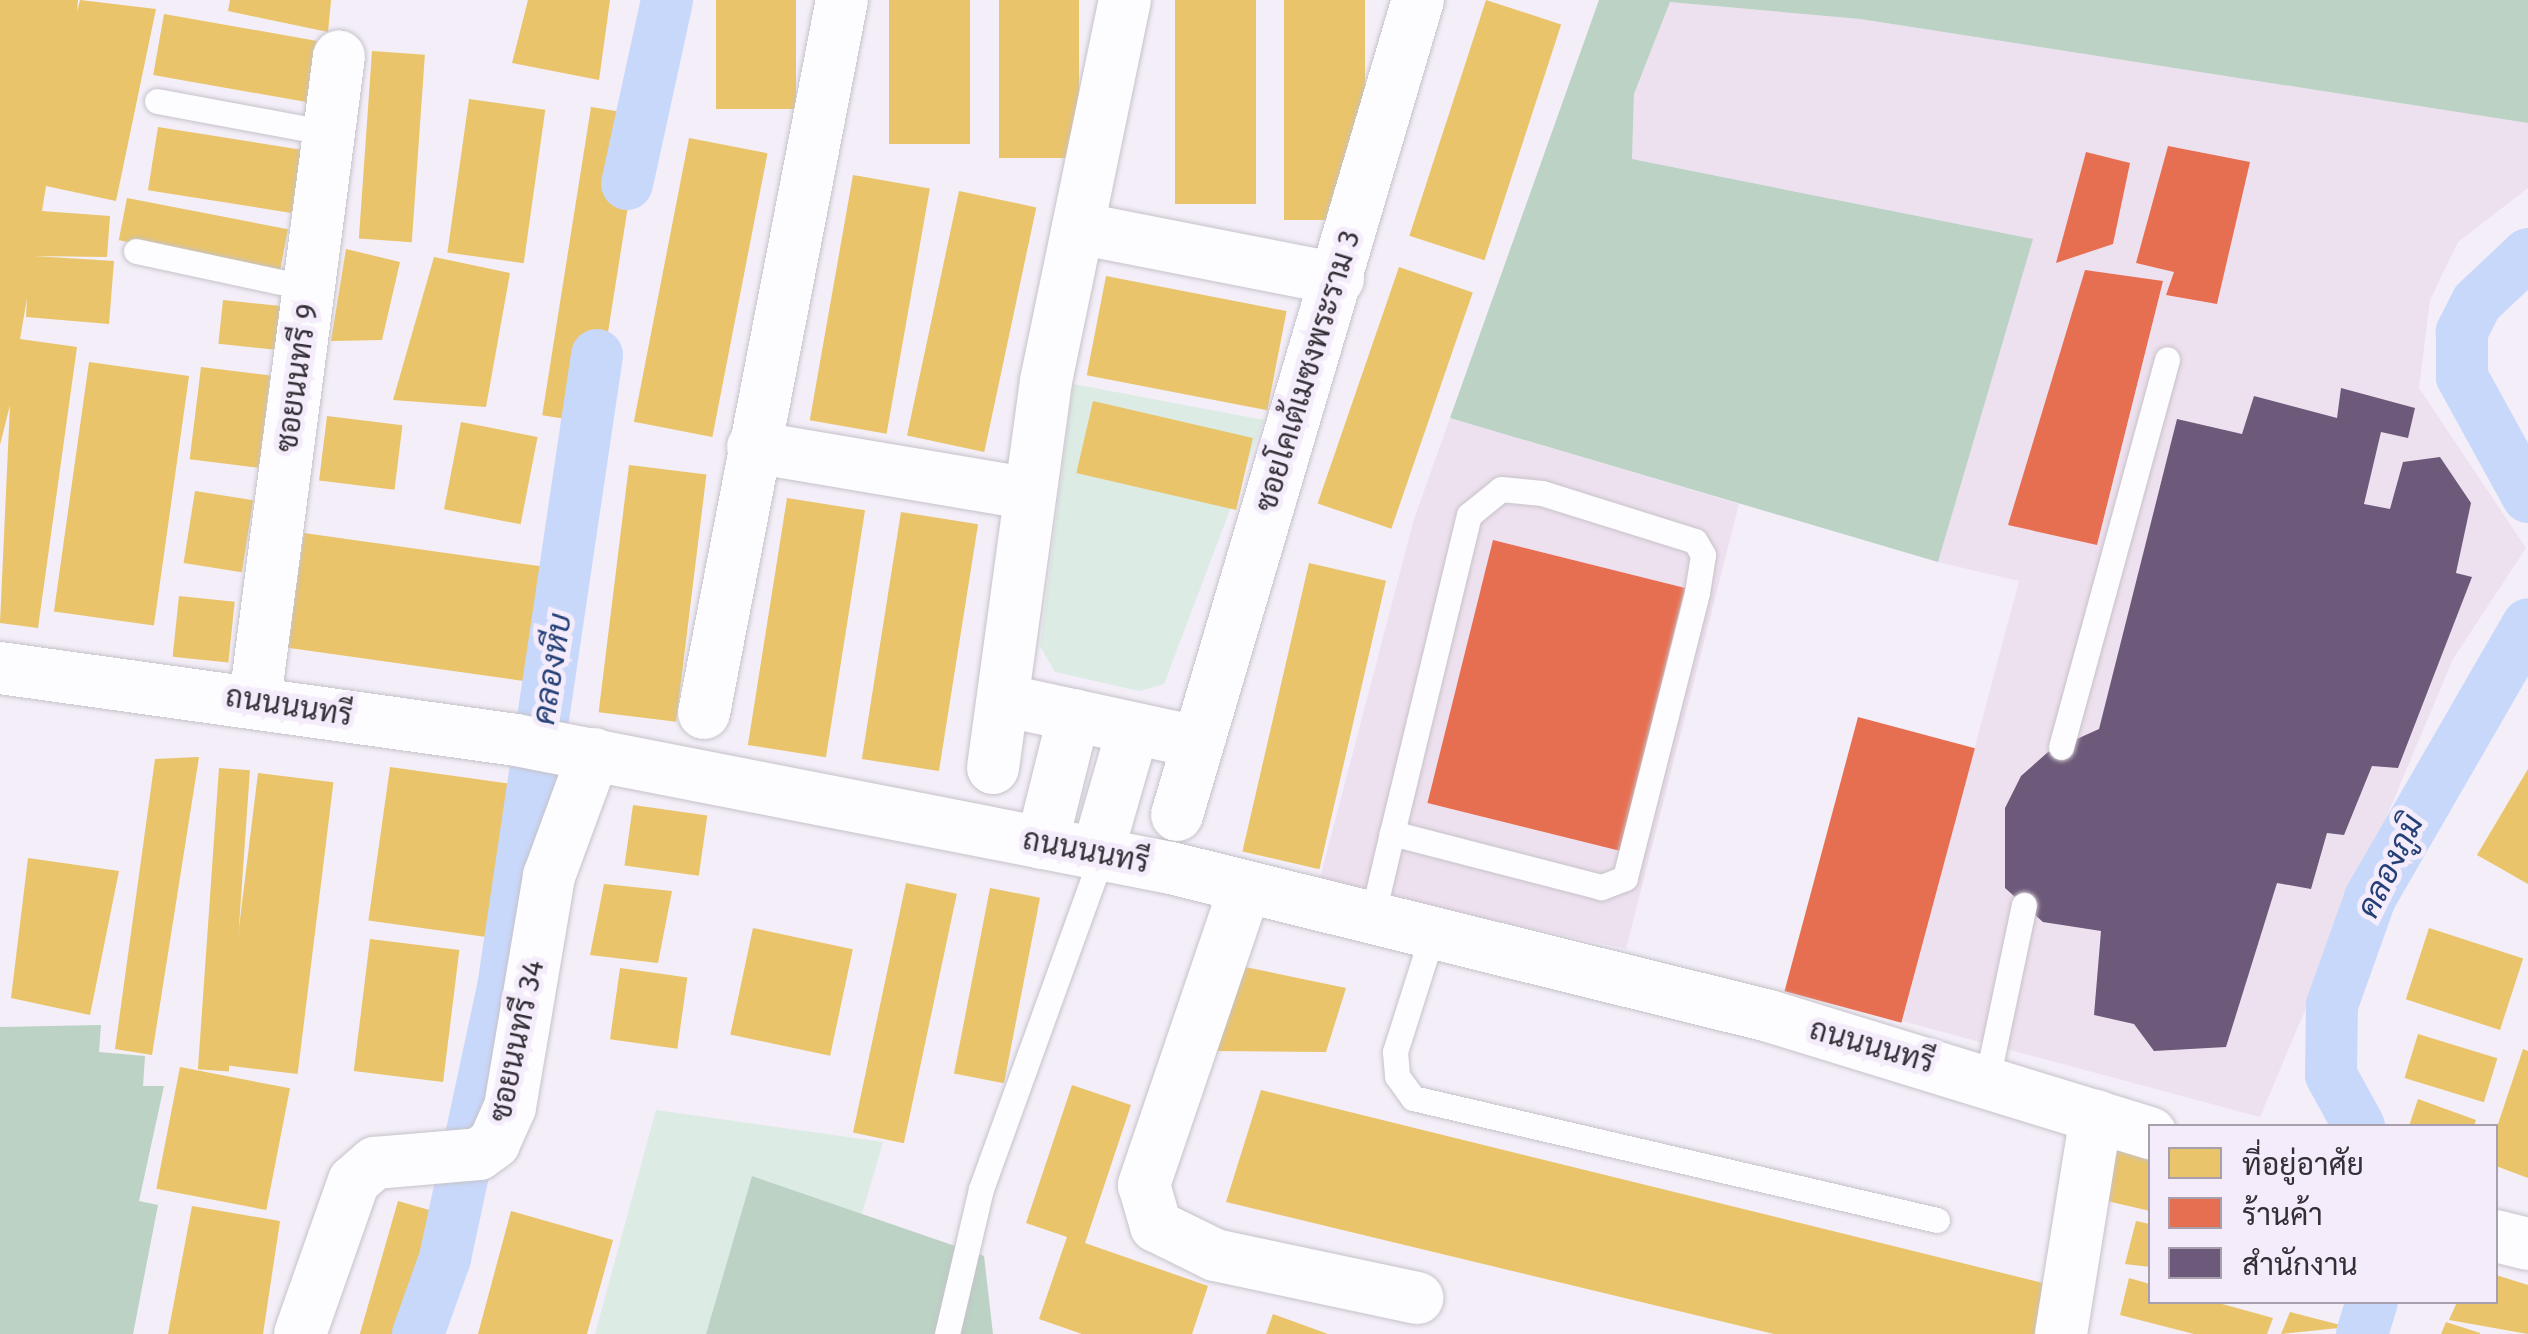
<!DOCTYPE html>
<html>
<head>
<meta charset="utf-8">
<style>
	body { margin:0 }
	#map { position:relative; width:2528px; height:1334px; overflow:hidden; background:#f3eef8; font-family:"Fira Sans",Sarabun,sans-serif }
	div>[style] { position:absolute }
	.commercial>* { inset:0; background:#eee1ef }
	.green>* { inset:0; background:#dcebe3 }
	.forest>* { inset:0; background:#bbd2c4 }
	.homes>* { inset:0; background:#e9c46a; transform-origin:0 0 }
	.shops>* { inset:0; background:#e76f51; transform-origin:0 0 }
	.offices>* { inset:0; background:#6d597a }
	.canal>* { height:52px; margin:-26px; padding:0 26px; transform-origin:26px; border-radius:26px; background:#c8d8fb }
	.roads { filter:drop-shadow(0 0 2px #c6c2c9) drop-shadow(0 0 2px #c6c2c9) }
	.lane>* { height:25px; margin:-12.5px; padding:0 12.5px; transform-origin:12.5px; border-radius:12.5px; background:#fdfcfe }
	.street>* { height:52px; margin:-26px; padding:0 26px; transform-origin:26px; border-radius:26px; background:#fdfcfe }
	span { translate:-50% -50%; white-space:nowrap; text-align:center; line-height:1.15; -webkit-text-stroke:10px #f4ebfb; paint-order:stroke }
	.street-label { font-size:30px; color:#332f35 }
	.water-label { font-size:32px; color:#244076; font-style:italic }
	.legend { position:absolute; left:2148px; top:1124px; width:350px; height:180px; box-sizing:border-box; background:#f4ebfb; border:2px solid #a7a0ac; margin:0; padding:12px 18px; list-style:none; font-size:30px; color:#332f35 }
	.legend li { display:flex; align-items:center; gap:20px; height:50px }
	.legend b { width:50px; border:2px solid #a7a0ac }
</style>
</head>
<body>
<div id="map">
	<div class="commercial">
		<div style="clip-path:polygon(1670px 2px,1860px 19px,2528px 123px,2528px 188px,2458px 242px,2430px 300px,2419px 388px,2526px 548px,2453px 659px,2260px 1117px,1902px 1021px,2019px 581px,1938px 562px,2032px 239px,1632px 159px,1634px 94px)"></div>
		<div style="clip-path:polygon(1450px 418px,1739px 504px,1626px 949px,1319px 882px,1414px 519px)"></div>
	</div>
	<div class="green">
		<div style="clip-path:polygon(1073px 384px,1264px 420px,1164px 684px,1140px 691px,1055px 672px,1040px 646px)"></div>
		<div style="clip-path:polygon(656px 1110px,883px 1142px,862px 1214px,752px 1176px,706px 1334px,595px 1334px)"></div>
	</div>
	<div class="forest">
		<div style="clip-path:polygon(1599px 0,2528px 0,2528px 123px,1860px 19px,1670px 2px,1634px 94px,1632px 159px,2033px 239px,1938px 562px,1450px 418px)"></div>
		<div style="clip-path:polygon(101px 1025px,99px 1052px,145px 1056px,143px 1086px,164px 1086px,139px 1201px,158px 1205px,133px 1334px,0 1334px,0 1027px)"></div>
		<div style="clip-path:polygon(752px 1176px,984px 1256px,993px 1334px,706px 1334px)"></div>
	</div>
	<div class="homes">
		<div style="clip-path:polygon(0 0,78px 0,77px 12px,80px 0,156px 9px,116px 201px,46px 186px,42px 211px,110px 216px,107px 257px,34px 256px,114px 261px,109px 324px,26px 317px,27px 298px,20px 339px,77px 347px,38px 628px,0 623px,10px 405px,0 445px)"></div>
		<div style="clip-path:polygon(230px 0,331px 0,328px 32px,228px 11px)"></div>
		<div style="clip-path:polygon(528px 0,610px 0,599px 80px,512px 63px)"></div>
		<div style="left:716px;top:0;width:80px;height:109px"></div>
		<div style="left:889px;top:0;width:81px;height:144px"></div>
		<div style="left:999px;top:0;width:80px;height:158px"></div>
		<div style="left:1175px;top:0;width:81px;height:204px"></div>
		<div style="left:1284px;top:0;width:81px;height:220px"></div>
		<div style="left:1486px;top:0;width:79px;height:248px;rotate:18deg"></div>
		<div style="left:164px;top:14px;width:160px;height:62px;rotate:10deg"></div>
		<div style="left:372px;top:51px;width:53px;height:188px;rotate:4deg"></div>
		<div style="left:469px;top:99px;width:77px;height:155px;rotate:8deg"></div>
		<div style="left:591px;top:107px;width:52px;height:312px;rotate:9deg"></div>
		<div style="left:158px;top:127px;width:153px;height:64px;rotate:9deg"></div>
		<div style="left:689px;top:138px;width:80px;height:289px;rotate:11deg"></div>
		<div style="left:853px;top:175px;width:78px;height:249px;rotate:10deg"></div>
		<div style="left:959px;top:191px;width:79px;height:250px;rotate:12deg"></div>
		<div style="left:127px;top:198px;width:164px;height:43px;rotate:11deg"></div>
		<div style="clip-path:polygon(346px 249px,400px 262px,382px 340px,331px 341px)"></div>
		<div style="clip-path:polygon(434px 257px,510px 273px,486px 407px,393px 400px)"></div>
		<div style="left:1399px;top:267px;width:78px;height:250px;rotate:19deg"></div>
		<div style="left:1106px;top:276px;width:184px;height:101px;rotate:11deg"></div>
		<div style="left:223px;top:300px;width:63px;height:44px;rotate:6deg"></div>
		<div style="left:89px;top:362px;width:101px;height:252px;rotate:8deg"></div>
		<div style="left:201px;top:367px;width:70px;height:93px;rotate:7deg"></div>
		<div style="left:1093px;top:401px;width:164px;height:74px;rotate:13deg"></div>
		<div style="left:327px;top:416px;width:76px;height:65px;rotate:7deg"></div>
		<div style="left:461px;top:422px;width:78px;height:89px;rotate:11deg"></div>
		<div style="left:629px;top:465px;width:78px;height:249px;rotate:7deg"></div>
		<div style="left:195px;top:491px;width:59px;height:73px;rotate:9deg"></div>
		<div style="left:787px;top:498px;width:79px;height:250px;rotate:9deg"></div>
		<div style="left:901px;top:512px;width:78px;height:250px;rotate:9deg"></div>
		<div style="left:304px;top:533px;width:245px;height:116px;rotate:8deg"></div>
		<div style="left:1309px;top:563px;width:79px;height:296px;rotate:13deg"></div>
		<div style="left:179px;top:596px;width:56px;height:61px;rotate:6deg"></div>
		<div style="clip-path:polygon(199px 757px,152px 1055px,115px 1049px,155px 759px)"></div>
		<div style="left:390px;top:767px;width:130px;height:155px;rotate:8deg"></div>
		<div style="left:219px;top:768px;width:31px;height:302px;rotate:4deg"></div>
		<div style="clip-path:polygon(2528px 769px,2528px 884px,2477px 855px)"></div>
		<div style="left:258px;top:773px;width:76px;height:294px;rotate:7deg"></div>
		<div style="left:633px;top:805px;width:75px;height:61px;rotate:8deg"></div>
		<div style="clip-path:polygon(28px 858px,119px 871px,90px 1015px,11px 998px)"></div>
		<div style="left:906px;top:883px;width:52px;height:255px;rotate:12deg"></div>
		<div style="clip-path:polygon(604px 884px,672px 891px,658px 963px,590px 955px)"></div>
		<div style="left:990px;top:888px;width:51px;height:189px;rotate:11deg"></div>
		<div style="left:753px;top:928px;width:102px;height:109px;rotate:12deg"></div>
		<div style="left:2429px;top:928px;width:99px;height:75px;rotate:18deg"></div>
		<div style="left:370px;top:939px;width:90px;height:133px;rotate:7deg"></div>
		<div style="clip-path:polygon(1245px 967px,1346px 988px,1326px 1052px,1217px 1051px)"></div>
		<div style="left:620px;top:968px;width:68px;height:72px;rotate:8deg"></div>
		<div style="left:2418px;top:1034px;width:83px;height:46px;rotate:17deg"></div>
		<div style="clip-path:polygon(2523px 1049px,2528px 1051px,2528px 1178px,2496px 1166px,2496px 1130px)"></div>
		<div style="left:180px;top:1067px;width:112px;height:124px;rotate:11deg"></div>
		<div style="clip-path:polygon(1072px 1085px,1131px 1105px,1085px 1243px,1208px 1286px,1192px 1334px,1082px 1334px,1039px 1319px,1067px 1237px,1026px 1223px)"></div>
		<div style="clip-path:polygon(1261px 1090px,2047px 1284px,2035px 1334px,1774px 1334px,1226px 1202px)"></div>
		<div style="clip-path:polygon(2418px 1099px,2476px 1120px,2474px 1126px,2409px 1126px)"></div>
		<div style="clip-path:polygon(2117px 1150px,2150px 1160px,2150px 1211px,2103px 1200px)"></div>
		<div style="left:398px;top:1201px;width:47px;height:140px;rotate:16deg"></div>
		<div style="clip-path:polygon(192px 1206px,280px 1221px,263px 1334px,168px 1334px)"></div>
		<div style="clip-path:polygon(511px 1211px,613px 1240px,587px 1334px,478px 1334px)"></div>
		<div style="clip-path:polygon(2136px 1221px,2150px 1224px,2150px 1267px,2125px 1264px)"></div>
		<div style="clip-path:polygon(2496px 1275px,2528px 1285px,2528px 1334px,2449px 1320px,2457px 1302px,2496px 1302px)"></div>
		<div style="clip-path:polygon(2129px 1278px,2150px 1284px,2150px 1302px,2215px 1302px,2273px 1318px,2267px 1334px,2194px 1334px,2120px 1315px)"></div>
		<div style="clip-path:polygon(2290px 1312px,2348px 1327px,2281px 1334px)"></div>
		<div style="clip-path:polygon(1273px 1314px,1328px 1334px,1266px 1334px)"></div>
		<div style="clip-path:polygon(2446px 1322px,2480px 1333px,2480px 1334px,2441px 1334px)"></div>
	</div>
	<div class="shops">
		<div style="clip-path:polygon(2168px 146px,2250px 162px,2217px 304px,2166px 295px,2174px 272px,2136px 263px)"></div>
		<div style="clip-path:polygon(2086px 152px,2130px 163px,2113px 244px,2056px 263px)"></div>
		<div style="clip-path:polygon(2085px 270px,2163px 281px,2097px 545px,2008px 525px)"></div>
		<div style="left:1493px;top:540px;width:198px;height:271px;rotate:14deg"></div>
		<div style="left:1858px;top:717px;width:121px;height:284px;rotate:15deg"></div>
	</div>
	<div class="offices">
		<div style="clip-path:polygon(2341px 388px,2415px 408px,2408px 438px,2381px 432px,2364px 504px,2390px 509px,2403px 462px,2440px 457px,2471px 503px,2456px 573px,2472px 577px,2398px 768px,2372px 766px,2344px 835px,2327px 833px,2311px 889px,2277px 883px,2226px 1047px,2154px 1051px,2134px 1024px,2094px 1015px,2101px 931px,2043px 922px,2005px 888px,2005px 808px,2021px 776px,2048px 752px,2099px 729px,2177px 419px,2242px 434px,2254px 396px,2337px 418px)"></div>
	</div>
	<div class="canal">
		<div style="left:627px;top:184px;width:188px;rotate:-77.7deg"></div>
		<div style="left:2528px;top:254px;width:70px;rotate:136.7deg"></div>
		<div style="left:2477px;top:302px;width:34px;rotate:117deg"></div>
		<div style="left:2462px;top:332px;width:45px;rotate:90deg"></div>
		<div style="left:2462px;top:377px;width:137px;rotate:61.2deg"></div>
		<div style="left:2359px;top:1126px;width:58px;rotate:-118.8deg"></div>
		<div style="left:2331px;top:1075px;width:70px;rotate:-89.2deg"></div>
		<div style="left:2332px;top:1005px;width:114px;rotate:-70.4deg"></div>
		<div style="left:2370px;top:898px;width:316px;rotate:-60deg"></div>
		<div style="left:418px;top:1334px;width:81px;rotate:-70.4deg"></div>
		<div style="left:445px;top:1258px;width:276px;rotate:-77.9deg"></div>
		<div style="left:503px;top:988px;width:640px;rotate:-81.55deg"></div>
		<div style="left:2362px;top:1334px;width:34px;rotate:-73deg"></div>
	</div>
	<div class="roads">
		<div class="lane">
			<div style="left:157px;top:101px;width:175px;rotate:10.5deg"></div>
			<div style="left:136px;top:251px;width:177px;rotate:12.1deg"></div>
			<div style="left:2061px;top:747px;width:402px;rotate:-74.7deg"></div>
			<div style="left:1372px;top:918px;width:87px;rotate:-76.8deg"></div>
			<div style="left:1392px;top:833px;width:327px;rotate:-76.4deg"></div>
			<div style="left:1469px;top:515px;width:41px;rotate:-39.1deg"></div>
			<div style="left:1501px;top:489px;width:41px;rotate:5.6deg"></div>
			<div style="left:1542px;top:493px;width:160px;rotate:17.4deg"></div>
			<div style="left:1695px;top:541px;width:16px;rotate:60deg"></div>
			<div style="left:1703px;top:555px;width:38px;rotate:99deg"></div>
			<div style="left:1697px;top:593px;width:294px;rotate:104.2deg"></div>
			<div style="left:1625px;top:878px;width:26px;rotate:159deg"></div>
			<div style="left:1601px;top:887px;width:216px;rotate:-165.5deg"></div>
			<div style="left:1433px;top:932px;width:126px;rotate:107.6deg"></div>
			<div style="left:1395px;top:1052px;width:24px;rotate:85deg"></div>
			<div style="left:1397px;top:1076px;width:27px;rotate:54deg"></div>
			<div style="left:1413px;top:1098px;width:538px;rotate:13.11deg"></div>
			<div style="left:1987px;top:1080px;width:179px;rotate:-78.1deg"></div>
			<div style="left:947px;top:1334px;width:149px;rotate:-76.8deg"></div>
			<div style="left:981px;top:1189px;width:355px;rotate:-70.1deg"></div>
		</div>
		<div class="street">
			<div style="left:1078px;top:228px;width:265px;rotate:11.1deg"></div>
			<div style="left:753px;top:447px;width:281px;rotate:9.6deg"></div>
			<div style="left:0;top:668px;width:521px;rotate:7.94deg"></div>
			<div style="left:516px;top:740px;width:667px;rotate:11.06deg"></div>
			<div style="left:1171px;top:868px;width:616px;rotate:13.9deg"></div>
			<div style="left:1769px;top:1016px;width:399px;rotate:17.1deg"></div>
			<div style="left:255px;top:700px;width:649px;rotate:-82.57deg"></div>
			<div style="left:1003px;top:700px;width:198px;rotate:12.2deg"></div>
			<div style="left:704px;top:713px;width:726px;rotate:-79.05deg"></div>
			<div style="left:993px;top:768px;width:391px;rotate:-82.2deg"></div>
			<div style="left:1046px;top:381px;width:389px;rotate:-78.3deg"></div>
			<div style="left:1177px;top:815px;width:850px;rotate:-73.53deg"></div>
			<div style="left:1042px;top:843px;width:132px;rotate:-76deg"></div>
			<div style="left:1097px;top:854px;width:130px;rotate:-73.9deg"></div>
			<div style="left:1245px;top:888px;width:314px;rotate:108.8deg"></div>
			<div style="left:1144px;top:1185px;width:43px;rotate:73.7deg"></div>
			<div style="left:1156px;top:1226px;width:66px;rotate:26.2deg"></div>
			<div style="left:1215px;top:1255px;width:207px;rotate:12deg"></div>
			<div style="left:2496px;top:1236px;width:33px;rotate:14deg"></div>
			<div style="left:300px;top:1334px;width:162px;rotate:-70.6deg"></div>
			<div style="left:354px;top:1181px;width:28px;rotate:-41deg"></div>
			<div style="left:375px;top:1163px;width:104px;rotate:-4.9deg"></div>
			<div style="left:479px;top:1154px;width:19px;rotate:-36deg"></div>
			<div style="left:494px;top:1143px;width:39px;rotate:-66deg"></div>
			<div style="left:510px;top:1107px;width:234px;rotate:-80.4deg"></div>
			<div style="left:549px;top:876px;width:130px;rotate:-69.8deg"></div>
			<div style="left:2061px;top:1334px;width:221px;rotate:-80.9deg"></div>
		</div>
	</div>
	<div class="street-label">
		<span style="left:1308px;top:371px;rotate:-73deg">ซอยโคเต้เมซงพระราม 3</span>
		<span style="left:297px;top:378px;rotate:-82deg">ซอยนนทรี 9</span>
		<span style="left:289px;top:706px;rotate:9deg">ถนนนนทรี</span>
		<span style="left:1086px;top:851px;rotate:11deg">ถนนนนทรี</span>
		<span style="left:517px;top:1041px;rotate:-78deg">ซอยนนทรี 34</span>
		<span style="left:1872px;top:1046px;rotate:16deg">ถนนนนทรี</span>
	</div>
	<div class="water-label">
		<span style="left:552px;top:669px;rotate:-81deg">คลองหีบ</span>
		<span style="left:2390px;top:866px;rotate:-64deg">คลองภูมิ</span>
	</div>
	<ul class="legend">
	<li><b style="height:28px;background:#e9c46a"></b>ที่อยู่อาศัย</li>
	<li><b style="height:28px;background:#e76f51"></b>ร้านค้า</li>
	<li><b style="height:28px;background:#6d597a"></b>สำนักงาน</li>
	</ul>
</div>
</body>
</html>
